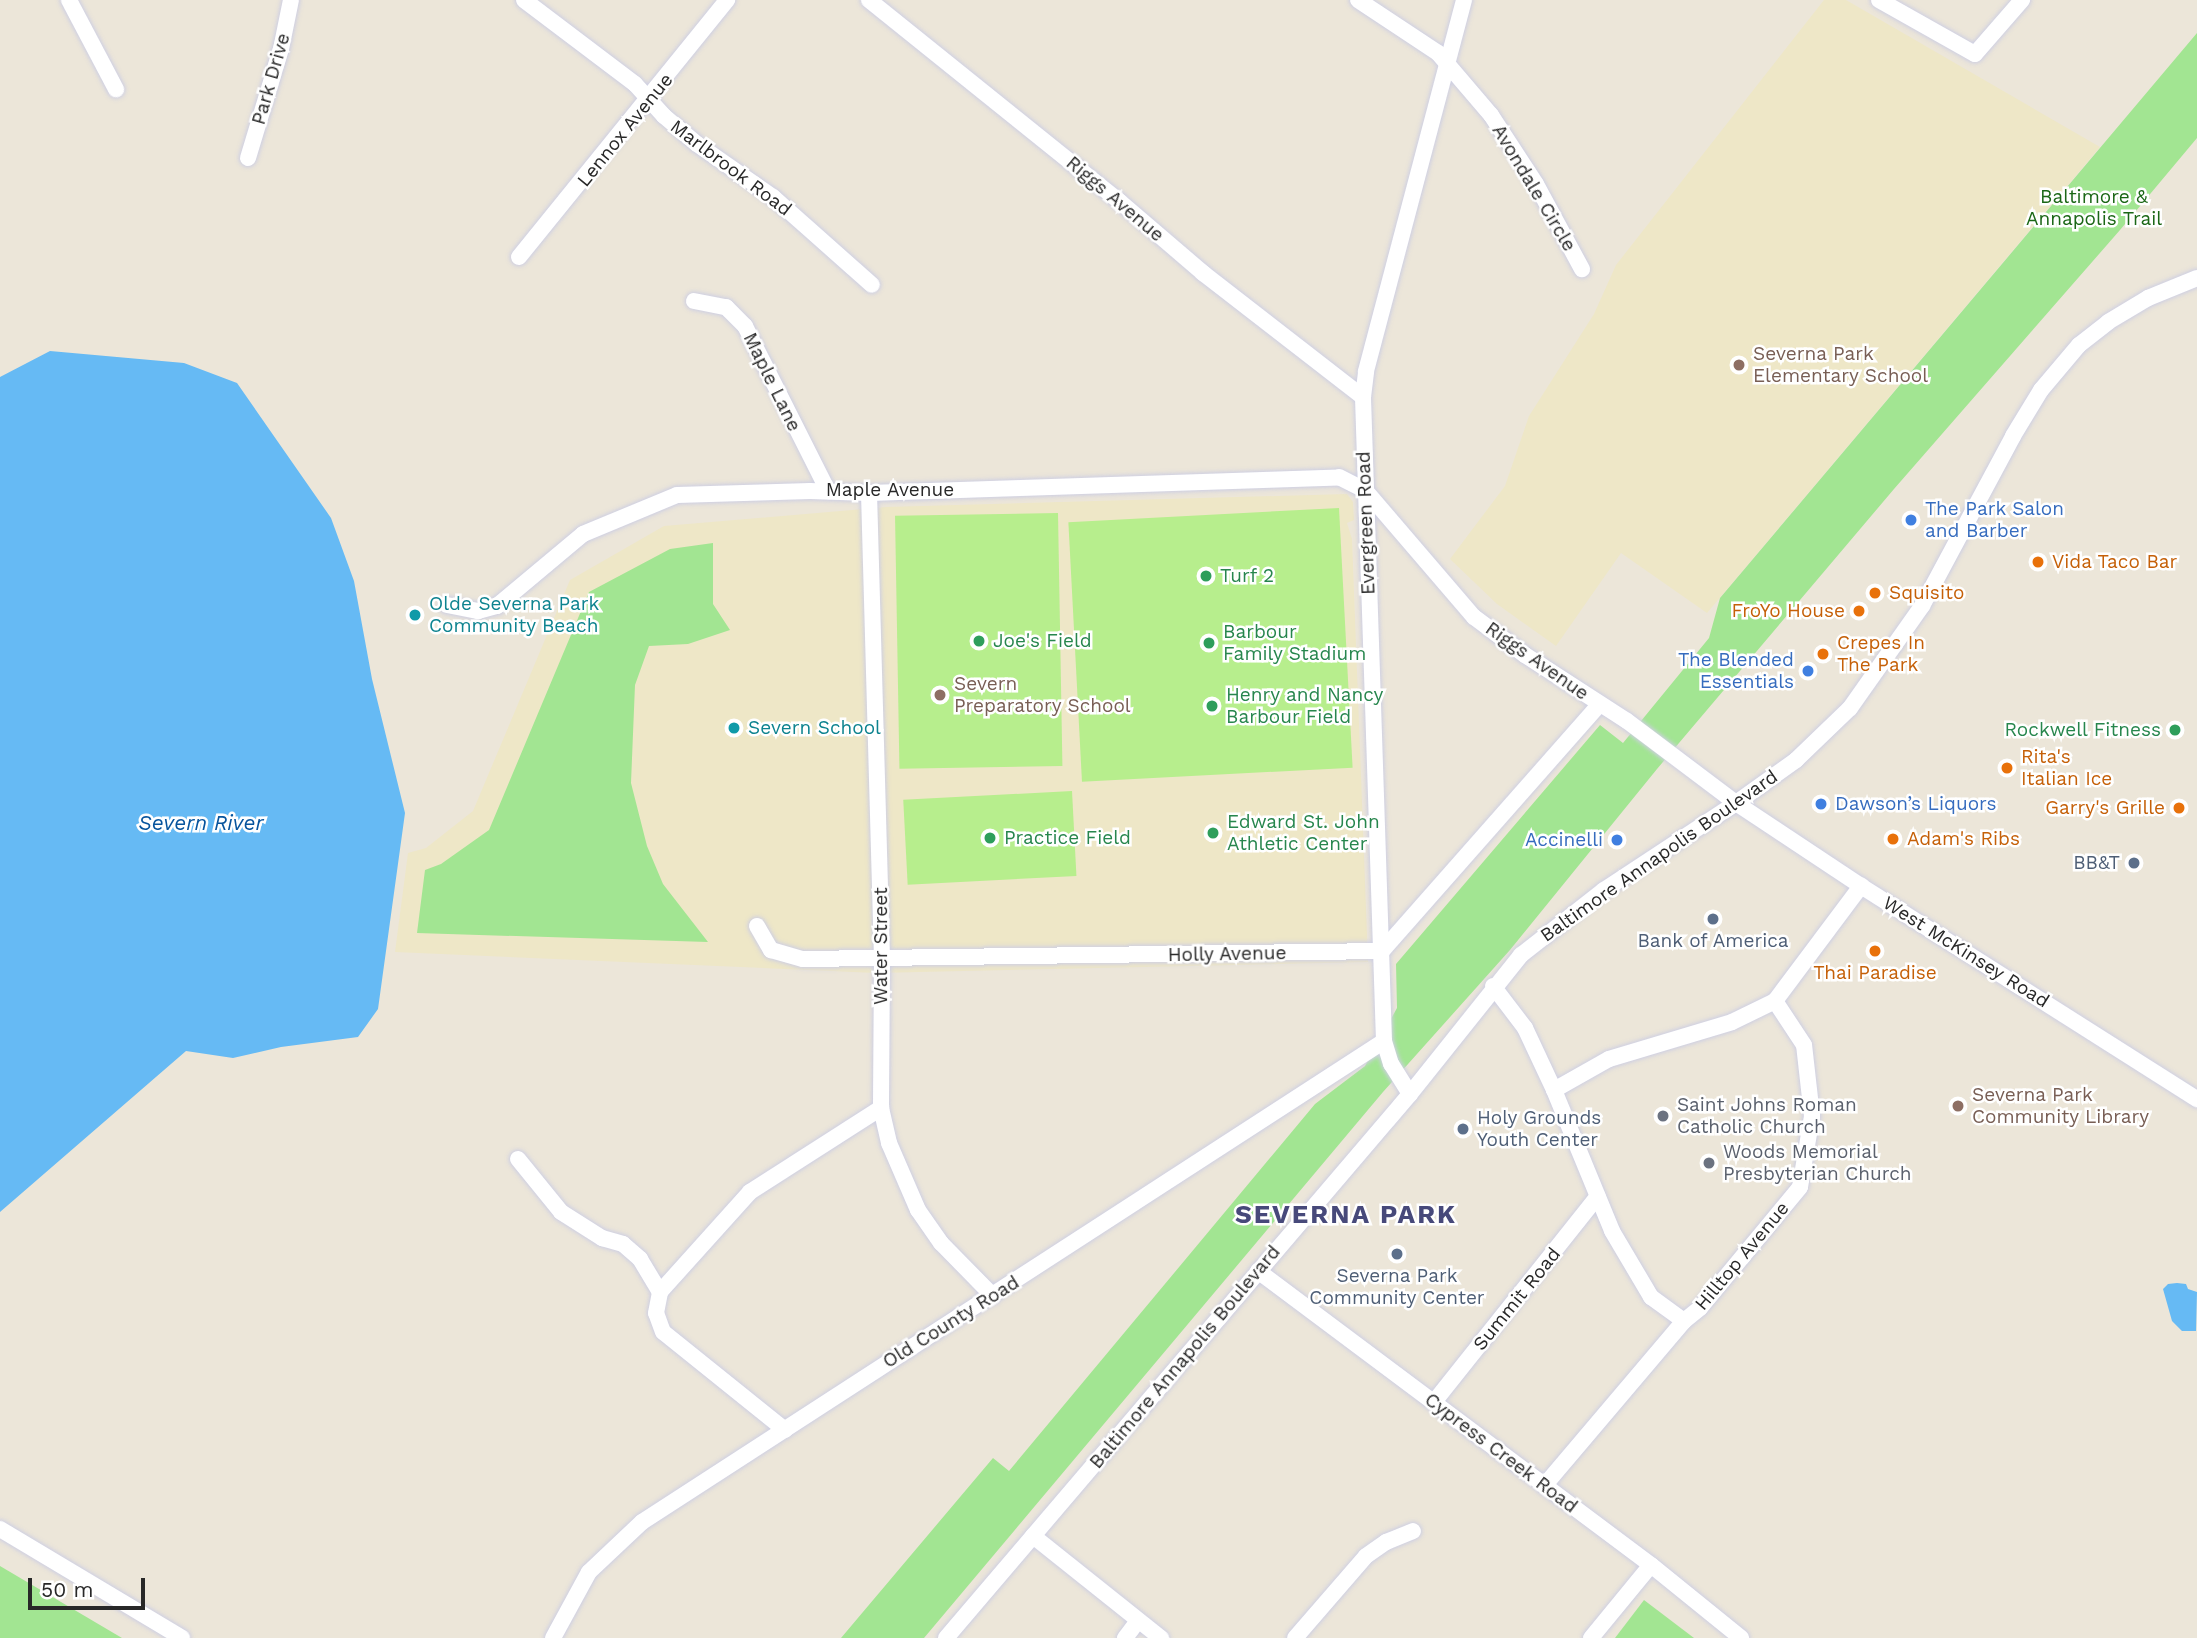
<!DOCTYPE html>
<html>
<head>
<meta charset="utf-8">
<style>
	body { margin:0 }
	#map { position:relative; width:2197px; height:1638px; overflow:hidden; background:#ece6d9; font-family:"Work Sans",sans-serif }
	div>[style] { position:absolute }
	.education>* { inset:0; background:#eee7c7 }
	.green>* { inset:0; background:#a2e592 }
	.pitch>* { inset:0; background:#b7ee8d; transform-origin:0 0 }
	.water>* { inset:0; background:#66baf4 }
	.roads { filter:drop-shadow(0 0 2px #cecfe2) drop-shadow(0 0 2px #cecfe2) }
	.minor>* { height:16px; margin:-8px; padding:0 8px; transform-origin:8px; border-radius:8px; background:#fff }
	.dots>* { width:19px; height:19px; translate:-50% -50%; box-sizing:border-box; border:4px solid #fff; border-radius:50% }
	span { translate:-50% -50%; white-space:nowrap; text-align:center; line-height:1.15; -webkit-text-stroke:5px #fff; paint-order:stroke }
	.street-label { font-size:19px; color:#282828 }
	.park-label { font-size:19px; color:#1b6716 }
	.education-label { font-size:19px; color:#785e54 }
	.left { translate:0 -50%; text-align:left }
	.shop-label { font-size:19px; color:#366cbe }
	.right { translate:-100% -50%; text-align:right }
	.food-label { font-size:19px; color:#c56008 }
	.leisure-label { font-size:19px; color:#27864d }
	.culture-label { font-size:19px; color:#0d838f }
	.service-label { font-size:19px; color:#4e5e75 }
	.worship-label { font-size:19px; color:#5b616d }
	.water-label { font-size:21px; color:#07549d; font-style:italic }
	.district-label { font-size:26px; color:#47497a; font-weight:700; letter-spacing:2px }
	.scale { position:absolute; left:28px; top:1578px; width:117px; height:32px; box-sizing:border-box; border:4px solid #282828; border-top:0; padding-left:9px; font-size:21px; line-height:24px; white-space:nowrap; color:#282828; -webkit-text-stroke:5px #fff; paint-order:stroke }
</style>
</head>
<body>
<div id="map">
	<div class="education">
		<div style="clip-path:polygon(1824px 0,1846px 0,2100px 147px,1707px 613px,1621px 553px,1556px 646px,1497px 604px,1450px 559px,1505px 486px,1529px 416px,1594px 314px,1616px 265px)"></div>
		<div style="clip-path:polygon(1347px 494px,1353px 502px,1354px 520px,1347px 523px,1352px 539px,1368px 962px,876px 973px,395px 952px,408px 853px,426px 848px,473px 811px,570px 580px,664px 526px,887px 507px)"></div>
	</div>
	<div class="green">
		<div style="clip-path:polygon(2197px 33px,2197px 138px,2120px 230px,1894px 489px,1657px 769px,1510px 950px,1383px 1092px,924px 1638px,841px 1638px,993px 1458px,1009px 1471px,1315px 1104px,1365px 1066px,1397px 1008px,1396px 964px,1600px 725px,1623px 743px,1709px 638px,1720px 598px)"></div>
		<div style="clip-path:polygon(713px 543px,713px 604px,730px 630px,688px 644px,649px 646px,635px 685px,631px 783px,647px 846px,663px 884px,708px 942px,417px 933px,425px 870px,441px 864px,489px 830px,589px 592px,670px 549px)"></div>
		<div style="clip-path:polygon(0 1566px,122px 1638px,0 1638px)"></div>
		<div style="clip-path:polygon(1644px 1600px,1694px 1638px,1615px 1638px)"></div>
	</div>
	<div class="pitch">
		<div style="left:1339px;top:508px;width:260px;height:271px;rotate:87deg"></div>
		<div style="left:1058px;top:513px;width:253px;height:163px;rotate:89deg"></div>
		<div style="left:1072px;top:791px;width:85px;height:169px;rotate:87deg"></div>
	</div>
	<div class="water">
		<div style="clip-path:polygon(50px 351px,184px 363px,237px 383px,331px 518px,354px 581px,372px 679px,405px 813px,378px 1009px,358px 1037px,281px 1047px,233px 1058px,186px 1051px,0 1212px,0 377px)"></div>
		<div style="clip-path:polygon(2177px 1283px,2186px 1284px,2188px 1289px,2197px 1292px,2196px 1331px,2182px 1331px,2172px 1321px,2163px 1289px,2168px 1284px)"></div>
	</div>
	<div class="roads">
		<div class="minor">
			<div style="left:69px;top:0;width:101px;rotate:62.2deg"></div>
			<div style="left:524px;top:0;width:139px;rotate:37.1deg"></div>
			<div style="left:635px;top:84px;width:43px;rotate:47.8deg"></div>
			<div style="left:664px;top:116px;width:43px;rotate:40.3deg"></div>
			<div style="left:697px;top:144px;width:93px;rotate:34.9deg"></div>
			<div style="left:773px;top:197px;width:132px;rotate:41.6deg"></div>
			<div style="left:869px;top:0;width:321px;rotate:38.8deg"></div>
			<div style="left:1119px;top:201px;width:111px;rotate:40.6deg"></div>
			<div style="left:1203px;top:273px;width:202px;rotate:37.8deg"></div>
			<div style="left:1358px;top:0;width:96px;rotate:33.5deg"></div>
			<div style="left:1438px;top:53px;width:82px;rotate:49.5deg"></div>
			<div style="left:1491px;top:115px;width:82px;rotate:56.9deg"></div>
			<div style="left:1536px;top:184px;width:97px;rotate:61.6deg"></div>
			<div style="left:1879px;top:0;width:110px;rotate:29.4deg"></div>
			<div style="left:1975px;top:54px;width:72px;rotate:-49deg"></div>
			<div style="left:248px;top:158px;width:114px;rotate:-73.2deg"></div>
			<div style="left:281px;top:49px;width:50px;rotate:-78.5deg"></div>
			<div style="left:519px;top:257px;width:331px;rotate:-51deg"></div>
			<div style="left:694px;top:301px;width:33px;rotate:11deg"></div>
			<div style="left:726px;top:307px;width:27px;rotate:45deg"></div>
			<div style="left:745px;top:326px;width:185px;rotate:63.3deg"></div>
			<div style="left:869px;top:493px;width:466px;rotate:88.4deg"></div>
			<div style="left:882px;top:959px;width:149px;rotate:90.4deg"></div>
			<div style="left:881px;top:1108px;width:36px;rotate:77deg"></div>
			<div style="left:889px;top:1143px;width:73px;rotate:66.6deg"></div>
			<div style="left:918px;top:1210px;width:40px;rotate:55.1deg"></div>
			<div style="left:941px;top:1243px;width:74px;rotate:45.5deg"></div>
			<div style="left:447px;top:605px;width:32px;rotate:11deg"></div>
			<div style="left:478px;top:611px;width:20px;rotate:-15deg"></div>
			<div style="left:497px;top:606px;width:112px;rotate:-39.9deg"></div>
			<div style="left:583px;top:534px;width:102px;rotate:-22.5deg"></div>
			<div style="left:677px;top:495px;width:133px;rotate:-1.7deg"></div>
			<div style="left:810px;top:491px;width:59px;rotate:1.9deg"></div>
			<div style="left:869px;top:493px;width:470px;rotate:-1.9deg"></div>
			<div style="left:1339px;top:477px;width:29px;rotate:27deg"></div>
			<div style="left:1365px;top:490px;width:167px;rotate:49.4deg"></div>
			<div style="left:1474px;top:617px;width:64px;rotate:36.7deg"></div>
			<div style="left:1525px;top:655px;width:121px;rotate:32.9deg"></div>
			<div style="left:1627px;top:721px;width:136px;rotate:37deg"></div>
			<div style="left:1736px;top:803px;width:150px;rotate:33.6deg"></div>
			<div style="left:1861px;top:886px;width:398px;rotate:32.4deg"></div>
			<div style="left:757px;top:926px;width:28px;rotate:60deg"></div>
			<div style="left:771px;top:950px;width:33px;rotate:16deg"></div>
			<div style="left:803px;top:959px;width:579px;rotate:-0.79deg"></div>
			<div style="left:1382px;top:951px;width:329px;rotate:-48.6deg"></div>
			<div style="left:1493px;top:986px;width:53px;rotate:52.7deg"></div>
			<div style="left:1525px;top:1028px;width:68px;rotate:64.9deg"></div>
			<div style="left:1554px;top:1090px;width:63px;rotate:-29.4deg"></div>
			<div style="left:1609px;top:1059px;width:128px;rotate:-16.7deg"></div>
			<div style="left:1732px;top:1022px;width:48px;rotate:-26deg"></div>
			<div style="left:1775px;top:1001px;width:144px;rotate:-53.2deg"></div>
			<div style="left:1554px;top:1090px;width:152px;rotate:67.6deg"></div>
			<div style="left:1612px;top:1231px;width:77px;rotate:59.4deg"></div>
			<div style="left:1651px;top:1297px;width:41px;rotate:36deg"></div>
			<div style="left:1684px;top:1321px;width:21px;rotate:-39deg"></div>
			<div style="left:1700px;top:1308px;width:157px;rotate:-50.4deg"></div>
			<div style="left:1800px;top:1187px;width:72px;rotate:-80.4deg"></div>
			<div style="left:1812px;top:1116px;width:71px;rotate:-96.4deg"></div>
			<div style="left:1804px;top:1045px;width:53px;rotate:-123.4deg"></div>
			<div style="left:1410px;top:1094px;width:36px;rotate:-122deg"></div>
			<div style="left:1391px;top:1064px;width:24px;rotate:-107deg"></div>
			<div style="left:1384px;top:1041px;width:644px;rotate:-91.87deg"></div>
			<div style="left:1363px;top:397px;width:26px;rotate:-83deg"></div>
			<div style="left:1366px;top:371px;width:384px;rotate:-75.2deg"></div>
			<div style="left:518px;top:1159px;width:68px;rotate:50.9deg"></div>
			<div style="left:561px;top:1212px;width:49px;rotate:32.4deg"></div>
			<div style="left:602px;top:1238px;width:22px;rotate:16deg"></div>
			<div style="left:623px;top:1244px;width:23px;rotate:41deg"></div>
			<div style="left:640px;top:1259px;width:39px;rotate:59deg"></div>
			<div style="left:1258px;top:1271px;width:491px;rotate:36.8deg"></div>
			<div style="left:1651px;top:1565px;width:116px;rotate:39deg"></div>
			<div style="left:1434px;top:1402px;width:263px;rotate:-51.5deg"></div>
			<div style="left:785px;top:1430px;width:156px;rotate:-141.2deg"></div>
			<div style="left:663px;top:1332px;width:20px;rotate:-110deg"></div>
			<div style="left:656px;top:1313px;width:21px;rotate:-79deg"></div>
			<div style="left:660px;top:1292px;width:135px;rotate:-48deg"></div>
			<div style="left:750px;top:1192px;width:156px;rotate:-32.7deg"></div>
			<div style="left:1544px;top:1486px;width:216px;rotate:-49.7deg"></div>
			<div style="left:0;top:1529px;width:212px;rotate:30.9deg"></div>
			<div style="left:1033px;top:1536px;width:164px;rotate:38.6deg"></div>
			<div style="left:553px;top:1638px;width:75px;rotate:-61.4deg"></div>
			<div style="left:589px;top:1572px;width:73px;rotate:-43.3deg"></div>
			<div style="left:642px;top:1522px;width:884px;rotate:-32.95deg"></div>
			<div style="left:946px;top:1638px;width:715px;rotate:-49.54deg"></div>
			<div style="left:1410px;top:1094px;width:178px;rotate:-51.4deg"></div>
			<div style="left:1521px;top:955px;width:105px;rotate:-38.1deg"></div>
			<div style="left:1604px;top:890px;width:158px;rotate:-33.4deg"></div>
			<div style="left:1736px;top:803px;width:74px;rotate:-35.6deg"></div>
			<div style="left:1796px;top:760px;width:75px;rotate:-43.9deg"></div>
			<div style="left:1850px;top:708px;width:125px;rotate:-54.8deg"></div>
			<div style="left:1922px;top:606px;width:193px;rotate:-61.8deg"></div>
			<div style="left:2013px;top:436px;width:54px;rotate:-58.7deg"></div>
			<div style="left:2041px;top:390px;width:59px;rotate:-49.8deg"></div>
			<div style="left:2079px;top:345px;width:37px;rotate:-38deg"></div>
			<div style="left:2108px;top:322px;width:47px;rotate:-31deg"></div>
			<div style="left:2148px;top:298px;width:53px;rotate:-22.2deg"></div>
			<div style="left:1125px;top:1638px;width:21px;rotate:-53deg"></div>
			<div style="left:1295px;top:1638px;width:108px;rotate:-49.1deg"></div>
			<div style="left:1366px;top:1556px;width:24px;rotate:-35deg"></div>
			<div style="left:1386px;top:1542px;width:29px;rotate:-22deg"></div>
			<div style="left:1591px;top:1638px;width:94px;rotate:-50.6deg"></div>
		</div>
	</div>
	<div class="dots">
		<div style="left:1739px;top:365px;background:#8d6e63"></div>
		<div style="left:1911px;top:520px;background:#3f7fe0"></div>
		<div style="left:2038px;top:562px;background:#e8710a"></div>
		<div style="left:1206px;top:576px;background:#2e9e5b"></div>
		<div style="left:1875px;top:593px;background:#e8710a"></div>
		<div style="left:1859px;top:611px;background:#e8710a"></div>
		<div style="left:415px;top:615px;background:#0f9aa8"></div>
		<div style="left:979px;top:641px;background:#2e9e5b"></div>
		<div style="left:1209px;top:643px;background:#2e9e5b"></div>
		<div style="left:1823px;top:654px;background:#e8710a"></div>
		<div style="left:1808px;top:671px;background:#3f7fe0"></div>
		<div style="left:940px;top:695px;background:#8d6e63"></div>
		<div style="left:1212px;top:706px;background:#2e9e5b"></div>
		<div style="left:734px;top:728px;background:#0f9aa8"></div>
		<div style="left:2175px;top:730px;background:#2e9e5b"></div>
		<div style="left:2007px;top:768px;background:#e8710a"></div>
		<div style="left:1821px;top:804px;background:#3f7fe0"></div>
		<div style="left:2179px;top:808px;background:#e8710a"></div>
		<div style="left:1213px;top:833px;background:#2e9e5b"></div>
		<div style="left:990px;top:838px;background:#2e9e5b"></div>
		<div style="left:1893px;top:839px;background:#e8710a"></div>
		<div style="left:1617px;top:840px;background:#3f7fe0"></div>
		<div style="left:2134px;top:863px;background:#5c6f8a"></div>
		<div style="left:1713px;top:919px;background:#5c6f8a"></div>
		<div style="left:1875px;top:951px;background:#e8710a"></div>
		<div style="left:1958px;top:1106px;background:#8d6e63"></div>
		<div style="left:1663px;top:1116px;background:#6b7280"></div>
		<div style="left:1463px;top:1129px;background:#5c6f8a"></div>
		<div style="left:1709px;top:1163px;background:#6b7280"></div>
		<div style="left:1397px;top:1254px;background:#5c6f8a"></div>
	</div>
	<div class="street-label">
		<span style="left:271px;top:79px;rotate:-74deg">Park Drive</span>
		<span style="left:625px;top:130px;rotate:-51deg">Lennox Avenue</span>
		<span style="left:731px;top:168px;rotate:37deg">Marlbrook Road</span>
		<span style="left:1534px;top:188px;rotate:59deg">Avondale Circle</span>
		<span style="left:1115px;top:199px;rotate:40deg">Riggs Avenue</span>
		<span style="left:772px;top:382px;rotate:64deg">Maple Lane</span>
		<span style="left:890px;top:490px">Maple Avenue</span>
		<span style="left:1366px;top:523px;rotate:-92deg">Evergreen Road</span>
		<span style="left:1537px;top:661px;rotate:35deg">Riggs Avenue</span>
		<span style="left:1659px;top:856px;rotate:-35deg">Baltimore Annapolis Boulevard</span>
		<span style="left:881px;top:946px;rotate:-90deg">Water Street</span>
		<span style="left:1966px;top:952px;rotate:32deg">West McKinsey Road</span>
		<span style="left:1227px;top:954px;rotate:-1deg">Holly Avenue</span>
		<span style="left:1742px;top:1256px;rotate:-50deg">Hilltop Avenue</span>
		<span style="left:1517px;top:1299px;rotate:-51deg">Summit Road</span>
		<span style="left:951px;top:1322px;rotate:-32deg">Old County Road</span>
		<span style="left:1185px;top:1357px;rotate:-50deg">Baltimore Annapolis Boulevard</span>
		<span style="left:1501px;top:1453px;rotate:37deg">Cypress Creek Road</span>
	</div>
	<div class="park-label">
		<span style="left:2094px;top:208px">Baltimore &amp;<br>Annapolis Trail</span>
	</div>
	<div class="education-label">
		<span class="left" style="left:1753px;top:365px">Severna Park<br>Elementary School</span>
		<span class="left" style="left:954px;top:695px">Severn<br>Preparatory School</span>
		<span class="left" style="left:1972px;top:1106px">Severna Park<br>Community Library</span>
	</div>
	<div class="shop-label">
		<span class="left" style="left:1925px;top:520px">The Park Salon<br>and Barber</span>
		<span class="right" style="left:1794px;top:671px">The Blended<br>Essentials</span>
		<span class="left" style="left:1835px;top:804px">Dawson’s Liquors</span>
		<span class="right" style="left:1603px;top:840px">Accinelli</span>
	</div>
	<div class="food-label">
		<span class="left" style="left:2052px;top:562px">Vida Taco Bar</span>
		<span class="left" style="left:1889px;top:593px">Squisito</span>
		<span class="right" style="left:1845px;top:611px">FroYo House</span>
		<span class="left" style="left:1837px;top:654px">Crepes In<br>The Park</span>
		<span class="left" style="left:2021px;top:768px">Rita's<br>Italian Ice</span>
		<span class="right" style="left:2165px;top:808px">Garry's Grille</span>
		<span class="left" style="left:1907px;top:839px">Adam's Ribs</span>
		<span style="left:1875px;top:973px">Thai Paradise</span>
	</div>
	<div class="leisure-label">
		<span class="left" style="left:1220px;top:576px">Turf 2</span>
		<span class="left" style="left:1223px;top:643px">Barbour<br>Family Stadium</span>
		<span class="left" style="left:993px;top:641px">Joe's Field</span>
		<span class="left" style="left:1226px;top:706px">Henry and Nancy<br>Barbour Field</span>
		<span class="right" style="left:2161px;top:730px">Rockwell Fitness</span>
		<span class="left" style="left:1227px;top:833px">Edward St. John<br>Athletic Center</span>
		<span class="left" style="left:1004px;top:838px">Practice Field</span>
	</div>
	<div class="culture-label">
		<span class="left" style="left:429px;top:615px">Olde Severna Park<br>Community Beach</span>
		<span class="left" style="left:748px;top:728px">Severn School</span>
	</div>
	<div class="service-label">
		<span class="right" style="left:2120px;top:863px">BB&amp;T</span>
		<span style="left:1713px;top:941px">Bank of America</span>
		<span class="left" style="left:1477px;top:1129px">Holy Grounds<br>Youth Center</span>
		<span style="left:1397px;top:1287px">Severna Park<br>Community Center</span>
	</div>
	<div class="worship-label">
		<span class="left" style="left:1677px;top:1116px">Saint Johns Roman<br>Catholic Church</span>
		<span class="left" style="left:1723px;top:1163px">Woods Memorial<br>Presbyterian Church</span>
	</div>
	<div class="water-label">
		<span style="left:201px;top:823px">Severn River</span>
	</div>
	<div class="district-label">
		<span style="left:1346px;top:1215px">SEVERNA PARK</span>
	</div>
	<div class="scale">50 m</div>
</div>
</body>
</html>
